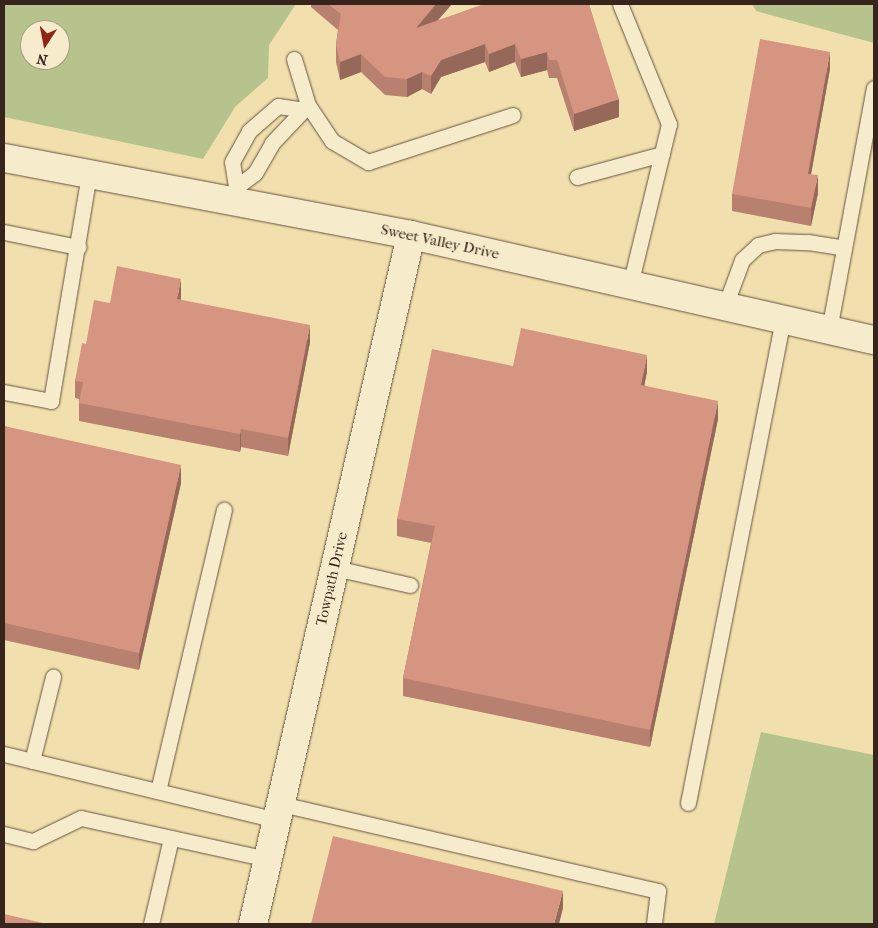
<!DOCTYPE html>
<html>
<head>
<meta charset="utf-8">
<style>
	body { margin:0 }
	#map { position:relative; width:878px; height:928px; overflow:hidden; background:#f1e0ad; font-family:"IM FELL French Canon",serif }
	div>[style] { position:absolute }
	.green>* { inset:0; background:#b6c38d }
	.roads { filter:drop-shadow(0 0 1px #665340) drop-shadow(0 0 1px #665340) }
	.service>* { height:15px; margin:-7.5px; padding:0 7.5px; transform-origin:7.5px; border-radius:7.5px; background:#f6ebca }
	.minor>* { height:28px; margin:-14px; padding:0 14px; transform-origin:14px; border-radius:14px; background:#f6ebca }
	.wall>* { inset:0; background:#b8806e }
	.shaded-wall>* { inset:0; background:#96685a }
	.building>* { inset:0; background:#d69580 }
	span { translate:-50% -50%; white-space:nowrap; text-align:center; line-height:1.15; -webkit-text-stroke:4px #f6ebca; paint-order:stroke }
	.street-label { font-size:15px; color:#37241c }
	.frame { position:absolute; inset:0; border:5px solid #37241c; pointer-events:none }
	.north { position:absolute; left:20px; top:20px; width:50px; height:50px; box-sizing:border-box; background:#f6ebca; border:1px solid #aa9b84; border-radius:50%; rotate:191deg; font-size:14px; font-weight:700; line-height:20px; text-align:center; color:#37241c }
	.north::after { content:''; display:block; margin:auto; width:18px; height:22px; background:#8f2418; clip-path:polygon(50% 0,100% 100%,50% 72%,0 100%) }
</style>
</head>
<body>
<div id="map">
	<div class="green">
		<div style="clip-path:polygon(evenodd,4px 4px,296px 4px,269px 45px,268px 78px,235px 107px,203px 159px,4px 117px,4px 4px,30px 30px,60px 30px,60px 60px,30px 60px,30px 30px)"></div>
		<div style="clip-path:polygon(752px 4px,874px 4px,874px 43px,756px 11px)"></div>
		<div style="clip-path:polygon(761px 732px,874px 755px,874px 924px,714px 924px)"></div>
	</div>
	<div class="roads">
		<div class="service">
			<div style="left:620px;top:4px;width:130px;rotate:67.8deg"></div>
			<div style="left:669px;top:124px;width:166px;rotate:103.6deg"></div>
			<div style="left:294px;top:59px;width:48px;rotate:73.1deg"></div>
			<div style="left:577px;top:177px;width:88px;rotate:-15.1deg"></div>
			<div style="left:239px;top:185px;width:20px;rotate:-37deg"></div>
			<div style="left:255px;top:173px;width:34px;rotate:-60deg"></div>
			<div style="left:272px;top:143px;width:52px;rotate:-46.5deg"></div>
			<div style="left:308px;top:105px;width:43px;rotate:56.3deg"></div>
			<div style="left:332px;top:141px;width:42px;rotate:30.3deg"></div>
			<div style="left:368px;top:162px;width:152px;rotate:-18deg"></div>
			<div style="left:237px;top:193px;width:31px;rotate:-99deg"></div>
			<div style="left:232px;top:162px;width:35px;rotate:-61deg"></div>
			<div style="left:249px;top:131px;width:38px;rotate:-41deg"></div>
			<div style="left:278px;top:106px;width:22px;rotate:8deg"></div>
			<div style="left:4px;top:232px;width:76px;rotate:11.5deg"></div>
			<div style="left:725px;top:306px;width:49px;rotate:-69.7deg"></div>
			<div style="left:742px;top:260px;width:22px;rotate:-43deg"></div>
			<div style="left:758px;top:245px;width:17px;rotate:-13deg"></div>
			<div style="left:775px;top:241px;width:33px;rotate:2deg"></div>
			<div style="left:808px;top:242px;width:36px;rotate:9deg"></div>
			<div style="left:829px;top:330px;width:246px;rotate:-79.5deg"></div>
			<div style="left:4px;top:392px;width:48px;rotate:10.8deg"></div>
			<div style="left:51px;top:401px;width:230px;rotate:-80.5deg"></div>
			<div style="left:335px;top:568px;width:77px;rotate:12.8deg"></div>
			<div style="left:4px;top:754px;width:281px;rotate:13.6deg"></div>
			<div style="left:32px;top:761px;width:87px;rotate:-76deg"></div>
			<div style="left:158px;top:791px;width:289px;rotate:-76.8deg"></div>
			<div style="left:688px;top:803px;width:493px;rotate:-78.9deg"></div>
			<div style="left:281px;top:804px;width:387px;rotate:13deg"></div>
			<div style="left:658px;top:891px;width:33px;rotate:97deg"></div>
			<div style="left:4px;top:834px;width:30px;rotate:14deg"></div>
			<div style="left:33px;top:841px;width:53px;rotate:-25.6deg"></div>
			<div style="left:81px;top:818px;width:191px;rotate:12.4deg"></div>
			<div style="left:151px;top:924px;width:88px;rotate:-76.9deg"></div>
		</div>
		<div class="minor">
			<div style="left:4px;top:158px;width:414px;rotate:10.7deg"></div>
			<div style="left:411px;top:235px;width:475px;rotate:12.8deg"></div>
			<div style="left:253px;top:924px;width:707px;rotate:-77.08deg"></div>
		</div>
	</div>
	<div class="wall">
		<div style="clip-path:polygon(311px 4px,452px 4px,438px 20px,589px 4px,619px 117px,574px 131px,557px 78px,549px 78px,547px 70px,521px 77px,515px 62px,489px 72px,485px 62px,441px 77px,431px 94px,422px 89px,407px 97px,385px 95px,361px 72px,340px 80px,336px 62px,336px 44px,338px 30px,311px 7px)"></div>
		<div style="clip-path:polygon(830px 69px,811px 174px,818px 193px,811px 226px,732px 211px,732px 194px)"></div>
		<div style="clip-path:polygon(181px 296px,181px 300px,310px 342px,288px 456px,241px 447px,240px 452px,79px 421px,79px 399px,75px 398px,75px 381px,86px 344px,110px 303px)"></div>
		<div style="clip-path:polygon(513px 366px,647px 372px,644px 385px,718px 419px,650px 747px,403px 696px,403px 678px,431px 543px,397px 536px,397px 519px)"></div>
		<div style="clip-path:polygon(4px 426px,181px 483px,139px 670px,4px 640px)"></div>
	</div>
	<div class="shaded-wall">
		<div style="clip-path:polygon(436px 4px,452px 4px,416px 45px,416px 28px)"></div>
		<div style="clip-path:polygon(485px 44px,485px 62px,441px 77px,431px 94px,431px 76px,441px 60px)"></div>
		<div style="clip-path:polygon(515px 44px,515px 62px,489px 72px,489px 54px)"></div>
		<div style="clip-path:polygon(547px 52px,547px 70px,521px 77px,521px 59px)"></div>
		<div style="clip-path:polygon(830px 52px,830px 69px,808px 191px,808px 174px)"></div>
		<div style="clip-path:polygon(361px 54px,361px 72px,340px 80px,340px 62px)"></div>
		<div style="clip-path:polygon(422px 72px,422px 89px,407px 97px,407px 79px)"></div>
		<div style="clip-path:polygon(619px 99px,619px 117px,574px 131px,574px 114px)"></div>
		<div style="clip-path:polygon(818px 175px,818px 193px,811px 226px,811px 208px)"></div>
		<div style="clip-path:polygon(181px 279px,181px 296px,177px 317px,177px 299px)"></div>
		<div style="clip-path:polygon(310px 325px,310px 342px,288px 456px,288px 438px)"></div>
		<div style="clip-path:polygon(647px 355px,647px 372px,641px 402px,641px 385px)"></div>
		<div style="clip-path:polygon(718px 401px,718px 419px,650px 747px,650px 730px)"></div>
		<div style="clip-path:polygon(241px 429px,241px 447px,240px 452px,240px 434px)"></div>
		<div style="clip-path:polygon(181px 465px,181px 483px,139px 670px,139px 653px)"></div>
		<div style="clip-path:polygon(563px 891px,563px 908px,559px 924px,554px 924px)"></div>
	</div>
	<div class="building">
		<div style="clip-path:polygon(328px 4px,436px 4px,416px 28px,484px 4px,589px 4px,619px 99px,574px 114px,557px 60px,549px 60px,547px 52px,521px 59px,515px 44px,489px 54px,485px 44px,441px 60px,431px 76px,422px 72px,407px 79px,385px 77px,361px 54px,340px 62px,336px 44px,341px 14px)"></div>
		<div style="clip-path:polygon(760px 39px,830px 52px,808px 174px,818px 175px,811px 208px,732px 194px)"></div>
		<div style="clip-path:polygon(117px 266px,181px 279px,177px 299px,310px 325px,288px 438px,241px 429px,240px 434px,79px 403px,83px 382px,75px 381px,82px 343px,86px 344px,94px 300px,110px 303px)"></div>
		<div style="clip-path:polygon(521px 328px,647px 355px,641px 385px,718px 401px,650px 730px,403px 678px,435px 526px,397px 519px,432px 349px,513px 366px)"></div>
		<div style="clip-path:polygon(4px 426px,181px 465px,139px 653px,4px 623px)"></div>
		<div style="clip-path:polygon(333px 836px,563px 891px,554px 924px,311px 924px)"></div>
		<div style="clip-path:polygon(4px 914px,47px 924px,4px 924px)"></div>
	</div>
	<div class="street-label">
		<span style="left:440px;top:242px;rotate:12deg">Sweet Valley Drive</span>
		<span style="left:332px;top:579px;rotate:-77deg">Towpath Drive</span>
	</div>
	<div class="frame"></div>
	<div class="north">N</div>
</div>
</body>
</html>
